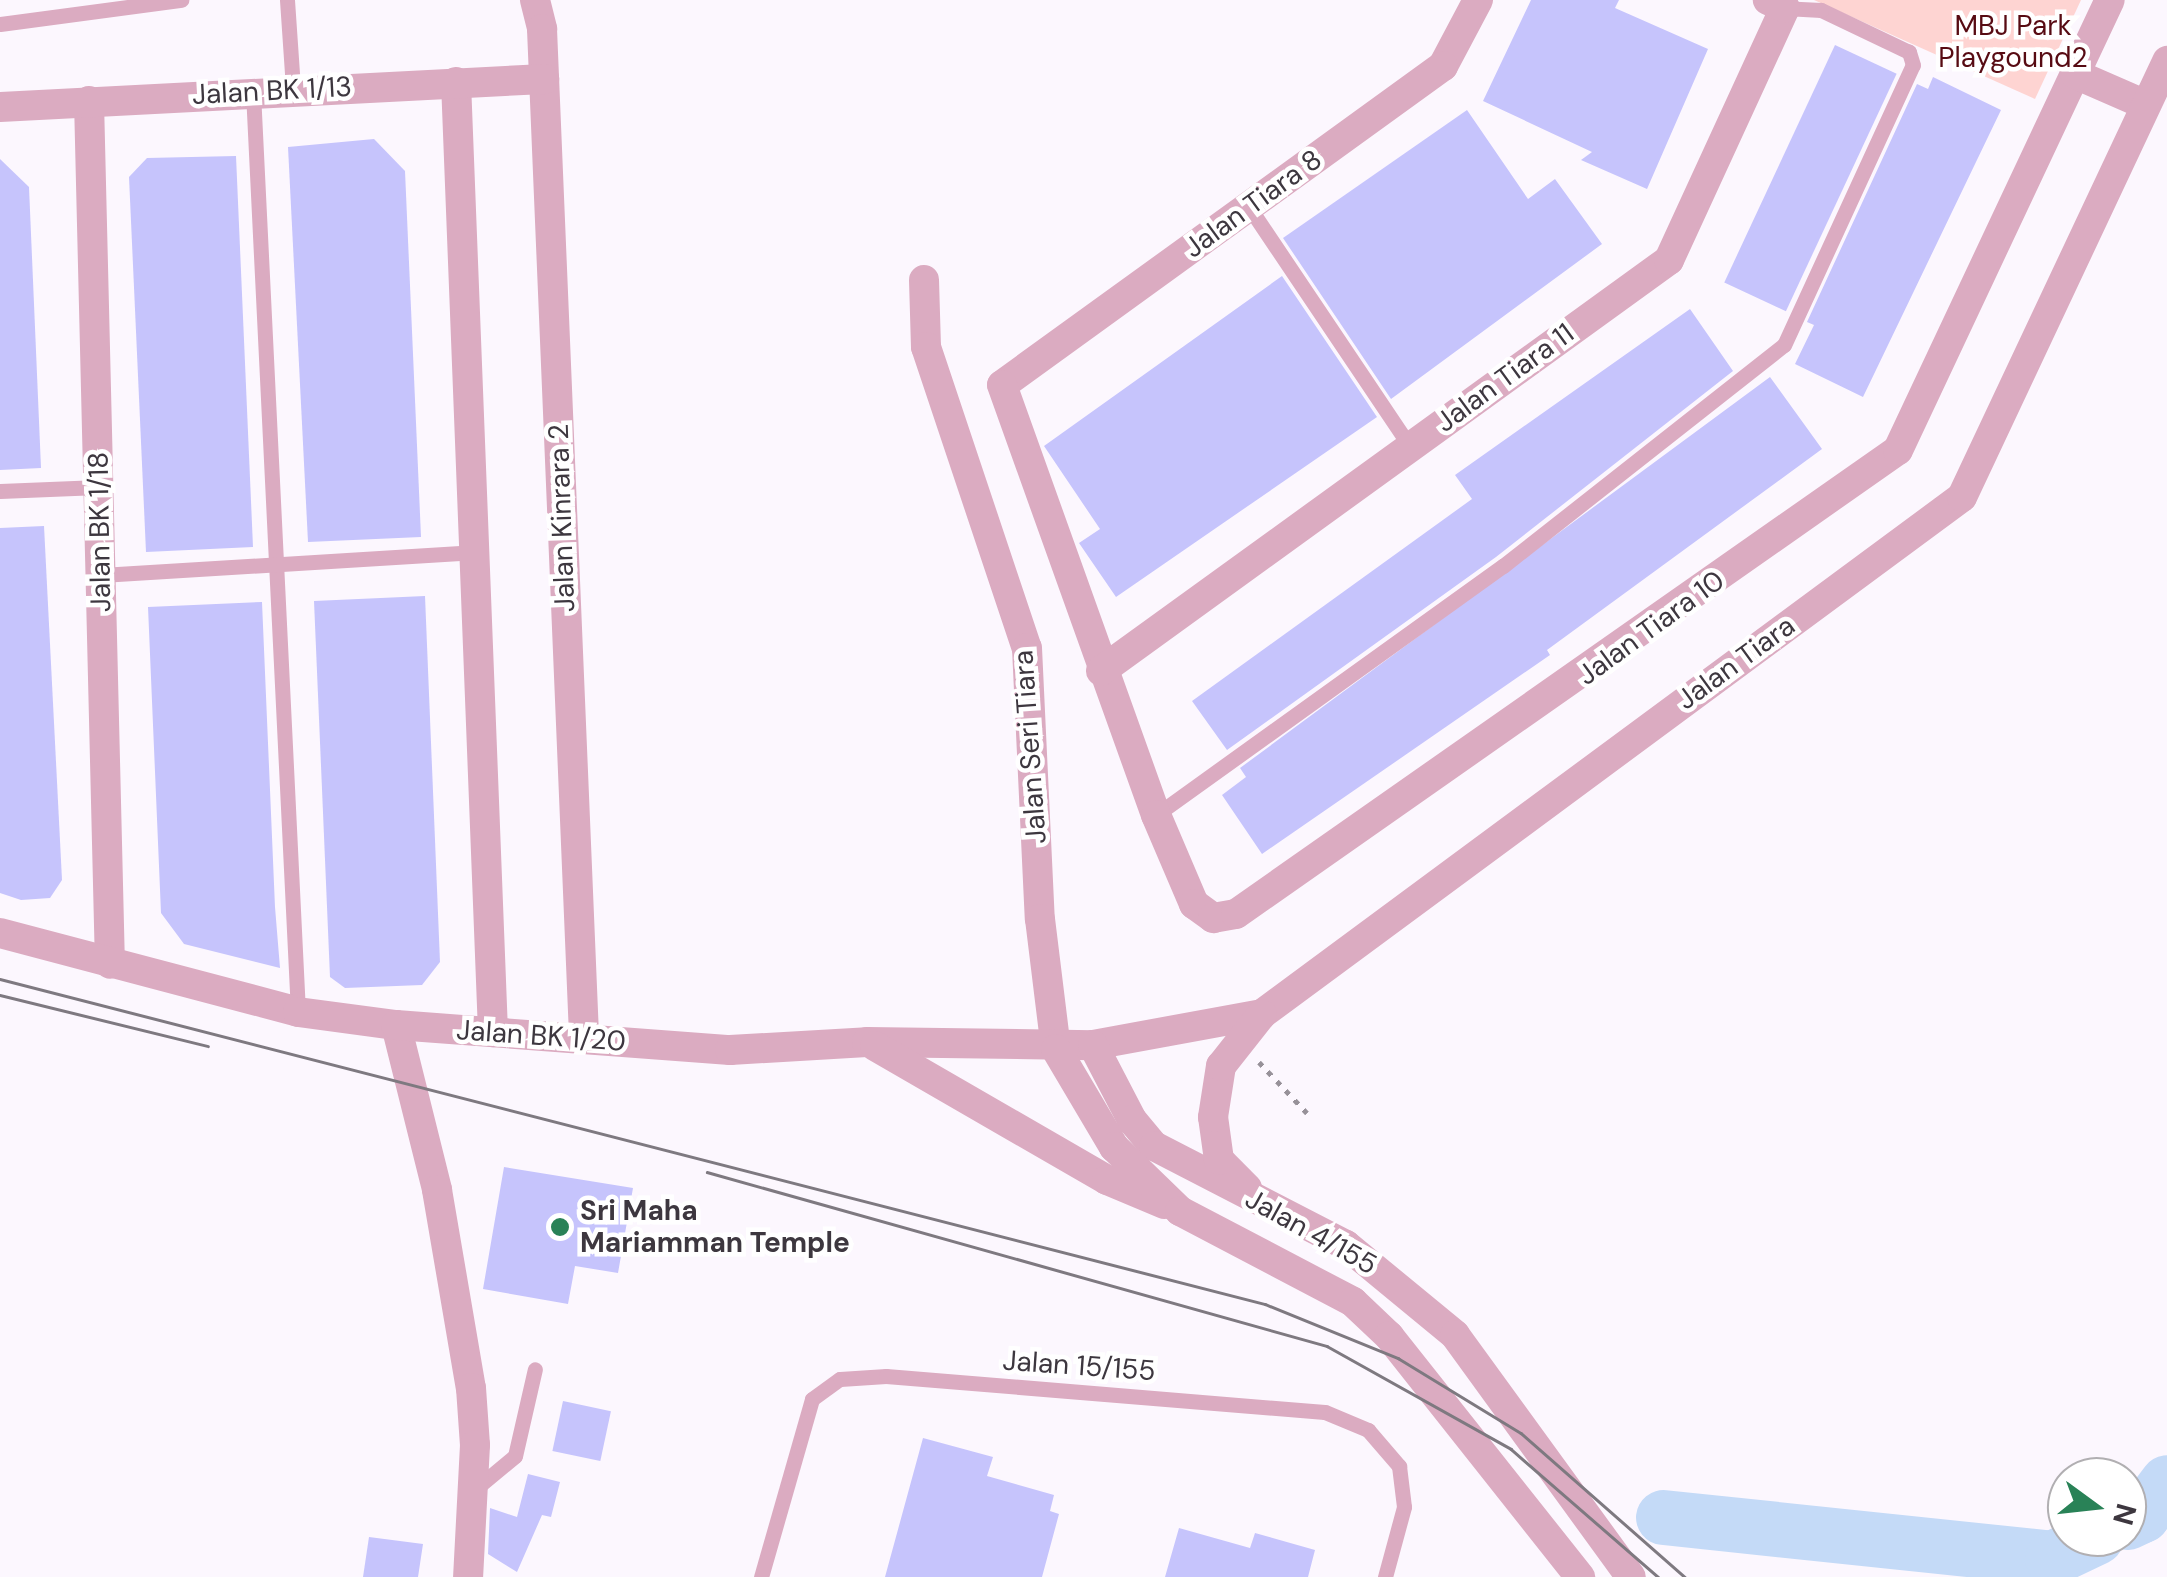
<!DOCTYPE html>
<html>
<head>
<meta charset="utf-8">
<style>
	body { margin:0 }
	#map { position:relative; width:2167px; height:1577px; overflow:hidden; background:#fcf7fe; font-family:"DM Sans",sans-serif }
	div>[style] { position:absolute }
	.green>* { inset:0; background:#fed4d2 }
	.river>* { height:55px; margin:-27.5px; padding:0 27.5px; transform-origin:27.5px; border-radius:27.5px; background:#c4daf7 }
	.building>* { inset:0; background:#c6c4fc; transform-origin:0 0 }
	.path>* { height:5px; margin-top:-2.5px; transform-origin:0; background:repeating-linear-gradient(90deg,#979199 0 5px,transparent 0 13px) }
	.service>* { height:15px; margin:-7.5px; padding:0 7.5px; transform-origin:7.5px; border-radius:7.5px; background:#dbabc1 }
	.minor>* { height:30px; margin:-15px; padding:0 15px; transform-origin:15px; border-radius:15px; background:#dbabc1 }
	.tertiary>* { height:30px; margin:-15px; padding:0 15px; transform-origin:15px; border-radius:15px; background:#dbabc1 }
	.tram>* { height:2.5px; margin:-1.25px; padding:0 1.25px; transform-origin:1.25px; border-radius:1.25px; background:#7e7980 }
	.dots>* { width:28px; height:28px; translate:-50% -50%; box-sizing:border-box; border:5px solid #fff; border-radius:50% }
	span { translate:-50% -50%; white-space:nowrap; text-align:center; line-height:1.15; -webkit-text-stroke:9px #fff; paint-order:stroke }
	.park-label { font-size:28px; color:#570b13 }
	.street-label { font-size:28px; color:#3d373f }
	.poi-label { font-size:28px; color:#3d373f; font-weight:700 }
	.left { translate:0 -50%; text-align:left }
	.north { position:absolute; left:2047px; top:1457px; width:100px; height:100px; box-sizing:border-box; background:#fff; border:2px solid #b1afb2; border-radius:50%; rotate:105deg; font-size:28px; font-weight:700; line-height:40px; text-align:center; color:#3d373f }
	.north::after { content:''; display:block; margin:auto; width:35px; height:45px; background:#298257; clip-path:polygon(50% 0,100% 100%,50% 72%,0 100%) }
</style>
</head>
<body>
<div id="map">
	<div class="green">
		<div style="clip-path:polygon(1814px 0,2081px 0,2035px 99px)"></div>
	</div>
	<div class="river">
		<div style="left:1663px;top:1517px;width:391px;rotate:6deg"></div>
		<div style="left:2052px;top:1558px;width:49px;rotate:-25.5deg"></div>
		<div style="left:2127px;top:1522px;width:17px;rotate:-25deg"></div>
		<div style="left:2142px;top:1515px;width:41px;rotate:-52.9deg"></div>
	</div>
	<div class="building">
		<div style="clip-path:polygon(1531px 0,1619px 0,1615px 8px,1708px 49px,1647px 189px,1581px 160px,1592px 152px,1483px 101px)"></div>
		<div style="left:1835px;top:45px;width:68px;height:262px;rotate:25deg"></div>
		<div style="clip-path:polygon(1933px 77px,2001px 110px,1863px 397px,1795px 364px,1814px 325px,1807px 322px,1917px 84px,1928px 89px)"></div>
		<div style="clip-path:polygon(1467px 110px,1528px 199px,1555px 179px,1602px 244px,1391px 399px,1283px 238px)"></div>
		<div style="clip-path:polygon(374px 139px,405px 171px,421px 537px,308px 542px,288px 147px)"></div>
		<div style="clip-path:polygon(236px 156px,253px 547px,146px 552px,129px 177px,147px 158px)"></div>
		<div style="clip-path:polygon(0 159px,29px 187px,41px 468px,0 470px)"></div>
		<div style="clip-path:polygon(1282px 276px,1377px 417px,1116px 597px,1079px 543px,1100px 529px,1044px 446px)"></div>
		<div style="clip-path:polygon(1690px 309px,1733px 371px,1496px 557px,1227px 750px,1192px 701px,1472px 499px,1455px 475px)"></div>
		<div style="clip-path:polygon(1770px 377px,1822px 449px,1547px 650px,1550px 655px,1262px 854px,1222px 795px,1246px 777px,1240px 768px)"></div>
		<div style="clip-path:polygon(44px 526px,62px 880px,50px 898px,21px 900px,0 893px,0 528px)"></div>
		<div style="clip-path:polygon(425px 596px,440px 962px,422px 985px,345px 988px,330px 977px,314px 601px)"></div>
		<div style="clip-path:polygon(262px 602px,275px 907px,280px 968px,184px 944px,161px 913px,148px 607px)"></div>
		<div style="clip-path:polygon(504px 1167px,633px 1188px,618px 1273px,575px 1266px,568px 1304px,483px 1289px)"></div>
		<div style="left:563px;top:1401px;width:49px;height:51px;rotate:12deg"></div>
		<div style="clip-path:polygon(923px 1438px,993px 1457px,987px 1476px,1054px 1495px,1050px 1511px,1059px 1514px,1042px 1577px,885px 1577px)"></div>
		<div style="clip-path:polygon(528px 1474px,560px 1482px,551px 1517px,542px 1515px,517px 1572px,488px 1554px,490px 1508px,517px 1517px)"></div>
		<div style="clip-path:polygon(1179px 1528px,1250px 1548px,1255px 1533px,1315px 1550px,1308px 1577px,1165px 1577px)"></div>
		<div style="clip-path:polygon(369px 1537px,423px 1544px,418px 1577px,363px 1577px)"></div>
	</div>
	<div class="path">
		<div style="left:1259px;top:1062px;width:70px;rotate:46.7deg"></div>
	</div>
	<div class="service">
		<div style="left:287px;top:0;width:88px;rotate:86.1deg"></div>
		<div style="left:0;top:24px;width:183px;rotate:-7.6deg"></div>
		<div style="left:253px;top:92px;width:921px;rotate:87.2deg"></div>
		<div style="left:1249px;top:207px;width:289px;rotate:56.1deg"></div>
		<div style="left:0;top:491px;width:99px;rotate:-2.3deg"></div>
		<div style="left:101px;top:575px;width:376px;rotate:-3.5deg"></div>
		<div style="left:1156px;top:815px;width:427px;rotate:-35.7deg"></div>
		<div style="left:1503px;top:566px;width:357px;rotate:-38.2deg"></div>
		<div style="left:1784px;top:345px;width:308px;rotate:-65.3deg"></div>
		<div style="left:1913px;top:65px;width:14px;rotate:-107deg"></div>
		<div style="left:1909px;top:52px;width:98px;rotate:-154.5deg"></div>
		<div style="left:1821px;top:10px;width:36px;rotate:-177deg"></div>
		<div style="left:474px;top:1490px;width:53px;rotate:-39.7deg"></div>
		<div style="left:515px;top:1456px;width:89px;rotate:-77.1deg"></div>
		<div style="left:761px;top:1577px;width:185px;rotate:-74deg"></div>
		<div style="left:812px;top:1399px;width:34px;rotate:-36deg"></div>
		<div style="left:840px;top:1379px;width:46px;rotate:-3.7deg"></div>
		<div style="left:886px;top:1376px;width:440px;rotate:4.7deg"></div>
		<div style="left:1325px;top:1412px;width:47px;rotate:22.7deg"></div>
		<div style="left:1368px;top:1430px;width:48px;rotate:49.3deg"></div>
		<div style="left:1399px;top:1466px;width:41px;rotate:83deg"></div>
		<div style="left:1404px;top:1507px;width:73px;rotate:105.2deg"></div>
	</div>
	<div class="minor">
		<div style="left:535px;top:0;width:30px;rotate:76deg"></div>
		<div style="left:542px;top:29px;width:1009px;rotate:87.61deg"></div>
		<div style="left:1478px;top:0;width:75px;rotate:117.9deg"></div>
		<div style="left:1443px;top:66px;width:544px;rotate:144.12deg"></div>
		<div style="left:1002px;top:385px;width:457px;rotate:70.3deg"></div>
		<div style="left:1156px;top:815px;width:97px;rotate:66.9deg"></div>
		<div style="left:1194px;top:904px;width:24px;rotate:36deg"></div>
		<div style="left:1213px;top:918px;width:23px;rotate:-10deg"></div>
		<div style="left:1236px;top:914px;width:808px;rotate:-35.03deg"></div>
		<div style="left:1898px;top:450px;width:497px;rotate:-64.8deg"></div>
		<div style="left:2075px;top:74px;width:77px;rotate:23.6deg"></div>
		<div style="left:456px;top:82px;width:951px;rotate:87.77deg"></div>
		<div style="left:89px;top:101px;width:863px;rotate:88.61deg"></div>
		<div style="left:0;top:107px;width:545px;rotate:-2.95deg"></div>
		<div style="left:924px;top:280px;width:67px;rotate:88.3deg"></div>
		<div style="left:926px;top:347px;width:317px;rotate:71.5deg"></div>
		<div style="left:1027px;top:648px;width:271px;rotate:87.3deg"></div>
		<div style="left:1040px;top:919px;width:131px;rotate:83deg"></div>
		<div style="left:1101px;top:671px;width:701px;rotate:-35.89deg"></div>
		<div style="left:1669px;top:260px;width:277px;rotate:-65.3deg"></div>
		<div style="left:1785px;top:8px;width:19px;rotate:-155deg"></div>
		<div style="left:396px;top:1025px;width:170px;rotate:76deg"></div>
		<div style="left:437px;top:1190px;width:201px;rotate:80.3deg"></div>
		<div style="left:471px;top:1388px;width:57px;rotate:86deg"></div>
		<div style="left:475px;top:1445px;width:132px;rotate:93deg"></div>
		<div style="left:1093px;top:1045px;width:172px;rotate:-10.4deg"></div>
		<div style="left:1262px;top:1014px;width:870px;rotate:-36.45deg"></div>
		<div style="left:1962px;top:497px;width:482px;rotate:-64.8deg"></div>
	</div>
	<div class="tertiary">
		<div style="left:0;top:933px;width:308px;rotate:14.8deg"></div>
		<div style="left:298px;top:1012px;width:99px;rotate:7.6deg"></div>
		<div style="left:396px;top:1025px;width:335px;rotate:4.3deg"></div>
		<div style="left:730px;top:1050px;width:137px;rotate:-3.3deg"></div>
		<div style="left:867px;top:1042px;width:226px;rotate:0.8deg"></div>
		<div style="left:1093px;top:1045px;width:85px;rotate:62.5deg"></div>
		<div style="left:1132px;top:1120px;width:34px;rotate:50deg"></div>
		<div style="left:1154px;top:1146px;width:216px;rotate:27.3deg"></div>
		<div style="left:1346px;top:1245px;width:141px;rotate:39.5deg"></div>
		<div style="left:1455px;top:1335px;width:299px;rotate:54deg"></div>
		<div style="left:875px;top:1046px;width:268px;rotate:30deg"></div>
		<div style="left:1107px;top:1180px;width:62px;rotate:22.8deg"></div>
		<div style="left:1056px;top:1049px;width:114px;rotate:59.4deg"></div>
		<div style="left:1114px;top:1147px;width:92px;rotate:44.1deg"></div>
		<div style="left:1180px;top:1211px;width:195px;rotate:27.7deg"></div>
		<div style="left:1353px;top:1302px;width:50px;rotate:43.4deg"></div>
		<div style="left:1389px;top:1336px;width:308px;rotate:51.6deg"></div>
		<div style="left:1247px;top:1188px;width:40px;rotate:-135deg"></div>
		<div style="left:1219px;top:1160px;width:43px;rotate:-97.9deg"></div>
		<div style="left:1213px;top:1117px;width:52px;rotate:-81.1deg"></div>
		<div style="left:1221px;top:1066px;width:66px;rotate:-51.7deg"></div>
	</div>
	<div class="tram">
		<div style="left:0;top:979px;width:1306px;rotate:14.41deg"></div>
		<div style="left:1265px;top:1304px;width:144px;rotate:22.1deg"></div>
		<div style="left:1398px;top:1358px;width:144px;rotate:31.4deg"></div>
		<div style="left:1521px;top:1433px;width:218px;rotate:41.3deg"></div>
		<div style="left:0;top:995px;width:214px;rotate:13.8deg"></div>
		<div style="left:707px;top:1172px;width:644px;rotate:15.68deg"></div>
		<div style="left:1327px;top:1346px;width:211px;rotate:29.2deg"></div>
		<div style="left:1511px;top:1449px;width:195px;rotate:41deg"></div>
	</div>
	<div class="dots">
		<div style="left:560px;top:1227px;background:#298257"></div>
	</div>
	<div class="park-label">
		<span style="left:2013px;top:42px">MBJ Park<br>Playgound2</span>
	</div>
	<div class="street-label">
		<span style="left:272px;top:91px;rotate:-3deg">Jalan BK 1/13</span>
		<span style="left:1253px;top:204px;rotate:-36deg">Jalan Tiara 8</span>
		<span style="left:1505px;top:378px;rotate:-36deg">Jalan Tiara 11</span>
		<span style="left:562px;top:518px;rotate:-92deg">Jalan Kinrara 2</span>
		<span style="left:100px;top:532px;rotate:-91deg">Jalan BK 1/18</span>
		<span style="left:1651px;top:628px;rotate:-36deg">Jalan Tiara 10</span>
		<span style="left:1736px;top:663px;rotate:-36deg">Jalan Tiara</span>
		<span style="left:1030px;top:747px;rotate:-94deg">Jalan Seri Tiara</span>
		<span style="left:541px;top:1036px;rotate:4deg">Jalan BK 1/20</span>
		<span style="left:1311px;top:1232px;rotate:29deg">Jalan 4/155</span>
		<span style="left:1079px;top:1366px;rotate:4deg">Jalan 15/155</span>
	</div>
	<div class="poi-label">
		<span class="left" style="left:580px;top:1227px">Sri Maha<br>Mariamman Temple</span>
	</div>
	<div class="north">N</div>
</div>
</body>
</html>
